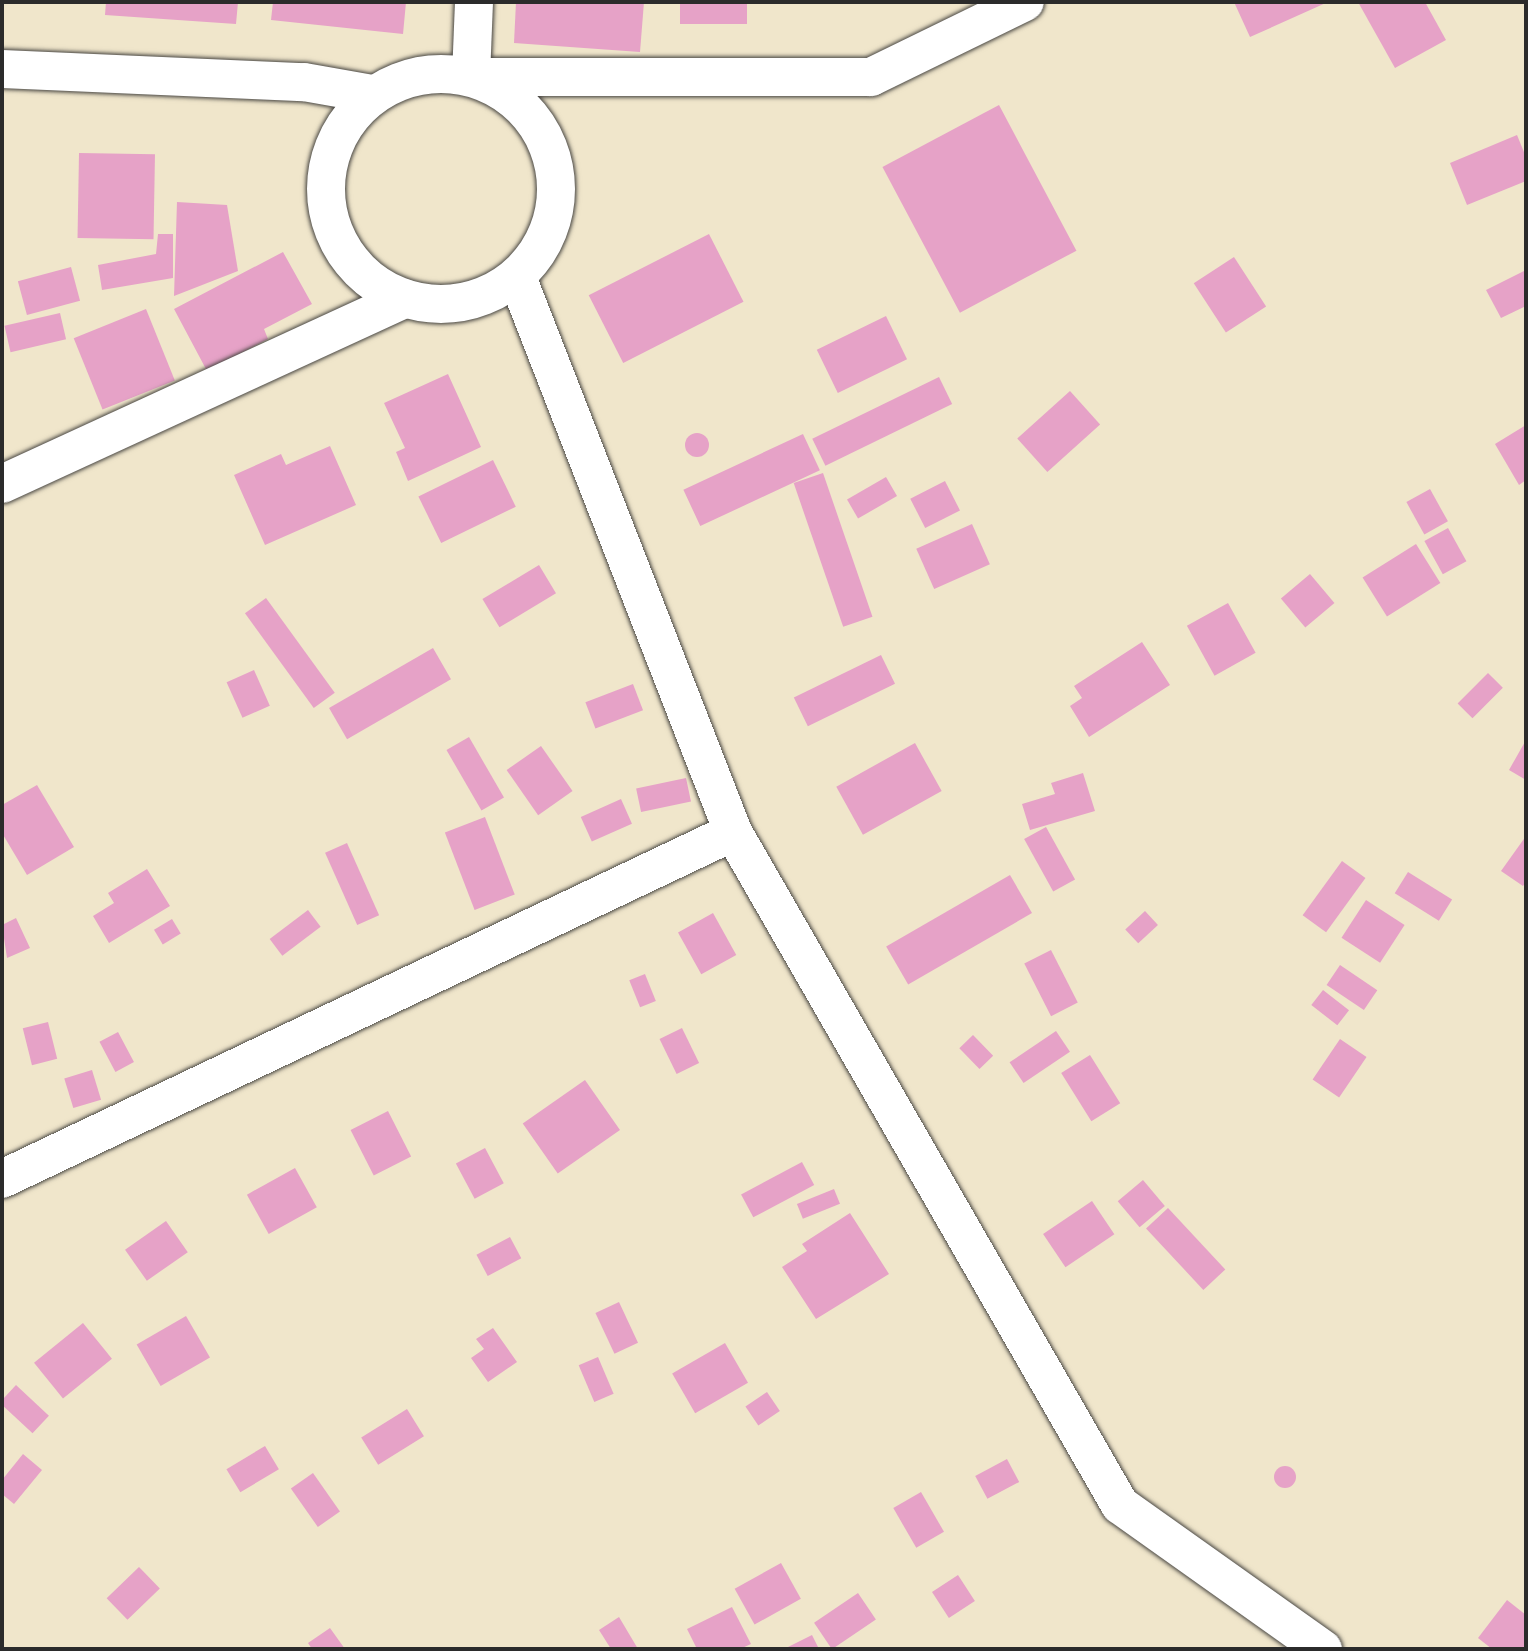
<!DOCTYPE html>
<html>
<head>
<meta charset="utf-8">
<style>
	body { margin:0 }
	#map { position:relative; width:1528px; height:1651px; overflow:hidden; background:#f0e6cb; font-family:Sriracha,sans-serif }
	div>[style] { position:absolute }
	.building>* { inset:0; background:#e6a2c7; transform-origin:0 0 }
	.round { border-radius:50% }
	.roads { filter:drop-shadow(0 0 2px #494743) drop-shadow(0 0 2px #494743) }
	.minor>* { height:38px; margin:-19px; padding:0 19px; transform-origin:19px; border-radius:19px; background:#fff }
	.minor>.ring { margin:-19px; padding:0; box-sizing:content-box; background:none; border:38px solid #fff; border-radius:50% }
	span { translate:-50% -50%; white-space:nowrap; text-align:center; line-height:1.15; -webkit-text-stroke:6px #fdfcf7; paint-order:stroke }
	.frame { position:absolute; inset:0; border:4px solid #2b2b2b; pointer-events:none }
</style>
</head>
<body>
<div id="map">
	<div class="building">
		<div style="clip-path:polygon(106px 2px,238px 2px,236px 24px,105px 15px)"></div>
		<div style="clip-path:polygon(273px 2px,406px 2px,403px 34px,271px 20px)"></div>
		<div style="clip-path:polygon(516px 2px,644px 2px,640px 52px,514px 43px)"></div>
		<div style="left:680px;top:2px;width:67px;height:22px"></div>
		<div style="clip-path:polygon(1234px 2px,1328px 2px,1250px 37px)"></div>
		<div style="clip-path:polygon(1358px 2px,1425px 2px,1446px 40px,1395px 68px)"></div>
		<div style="left:999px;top:105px;width:165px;height:132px;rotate:62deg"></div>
		<div style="clip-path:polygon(1517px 135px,1526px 157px,1526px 181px,1467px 205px,1450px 163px)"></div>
		<div style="left:79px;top:153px;width:76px;height:85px;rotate:1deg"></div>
		<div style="clip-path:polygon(177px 202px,227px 205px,238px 271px,174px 296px)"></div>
		<div style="clip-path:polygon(158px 234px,173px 234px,173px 278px,102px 290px,98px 265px,156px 254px)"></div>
		<div style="left:709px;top:234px;width:76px;height:135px;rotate:63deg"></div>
		<div style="clip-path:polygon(283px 252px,312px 304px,264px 329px,268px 339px,207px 371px,174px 309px)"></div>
		<div style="left:1234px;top:257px;width:59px;height:48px;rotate:57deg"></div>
		<div style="left:71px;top:267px;width:35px;height:55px;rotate:75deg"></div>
		<div style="clip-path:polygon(1526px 270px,1526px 306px,1501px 318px,1486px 290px)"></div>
		<div style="left:146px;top:309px;width:77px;height:78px;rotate:68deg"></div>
		<div style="left:60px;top:313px;width:27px;height:57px;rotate:77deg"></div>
		<div style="left:886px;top:316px;width:48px;height:77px;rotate:64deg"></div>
		<div style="clip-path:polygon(448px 374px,481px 447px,408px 481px,396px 452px,405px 448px,384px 403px)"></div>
		<div style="left:939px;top:377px;width:30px;height:141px;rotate:64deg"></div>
		<div style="left:1070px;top:391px;width:45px;height:71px;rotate:48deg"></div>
		<div style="clip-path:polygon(1526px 425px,1526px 480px,1519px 485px,1495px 444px)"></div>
		<div class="round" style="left:685px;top:433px;width:24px;height:24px"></div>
		<div style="left:803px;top:434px;width:40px;height:132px;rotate:65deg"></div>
		<div style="clip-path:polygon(330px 446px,356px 505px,265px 545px,234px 475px,281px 454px,286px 465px)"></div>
		<div style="left:493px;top:460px;width:52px;height:83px;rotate:64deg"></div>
		<div style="left:823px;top:473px;width:152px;height:31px;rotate:71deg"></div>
		<div style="left:886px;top:477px;width:22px;height:45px;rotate:60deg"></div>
		<div style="left:945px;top:481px;width:33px;height:39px;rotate:63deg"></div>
		<div style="left:1430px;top:489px;width:37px;height:27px;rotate:61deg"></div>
		<div style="left:972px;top:524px;width:44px;height:61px;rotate:66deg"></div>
		<div style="left:1448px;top:528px;width:38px;height:27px;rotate:61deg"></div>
		<div style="left:1416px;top:544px;width:46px;height:63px;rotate:58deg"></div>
		<div style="left:539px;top:565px;width:33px;height:66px;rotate:59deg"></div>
		<div style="left:1310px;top:574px;width:38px;height:38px;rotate:50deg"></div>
		<div style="left:266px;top:598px;width:117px;height:26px;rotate:54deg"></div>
		<div style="left:1228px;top:603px;width:57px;height:47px;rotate:61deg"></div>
		<div style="clip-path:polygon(1142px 642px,1170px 685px,1089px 737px,1070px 706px,1082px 698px,1074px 686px)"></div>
		<div style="left:433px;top:648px;width:36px;height:120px;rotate:60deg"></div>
		<div style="left:881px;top:655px;width:32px;height:97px;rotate:64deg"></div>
		<div style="left:254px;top:670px;width:39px;height:30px;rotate:66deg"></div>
		<div style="left:1488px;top:673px;width:21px;height:43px;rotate:45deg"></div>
		<div style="left:633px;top:684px;width:28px;height:51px;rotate:69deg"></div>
		<div style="left:469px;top:737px;width:70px;height:26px;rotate:60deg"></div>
		<div style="clip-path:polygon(1526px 740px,1526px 780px,1509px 770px)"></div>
		<div style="left:915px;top:743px;width:55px;height:90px;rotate:61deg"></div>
		<div style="left:541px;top:746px;width:55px;height:42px;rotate:55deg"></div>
		<div style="clip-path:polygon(1083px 773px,1095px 811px,1030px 830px,1022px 804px,1055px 794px,1051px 783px)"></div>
		<div style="left:686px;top:778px;width:24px;height:51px;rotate:78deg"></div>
		<div style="clip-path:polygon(37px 785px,74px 847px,27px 875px,2px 833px,2px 805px)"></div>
		<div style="left:621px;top:799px;width:27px;height:44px;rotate:66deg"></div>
		<div style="left:485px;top:817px;width:83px;height:43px;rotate:69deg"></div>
		<div style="left:1046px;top:827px;width:60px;height:25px;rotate:61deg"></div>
		<div style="clip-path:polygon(1526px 836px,1526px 882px,1523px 886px,1501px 871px)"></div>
		<div style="left:347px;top:843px;width:79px;height:24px;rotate:66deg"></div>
		<div style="left:1342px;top:861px;width:29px;height:67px;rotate:36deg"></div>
		<div style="clip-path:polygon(147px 869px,170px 906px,109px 943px,93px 916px,114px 903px,108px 893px)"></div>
		<div style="left:1408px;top:872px;width:52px;height:25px;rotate:32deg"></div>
		<div style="left:1010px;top:875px;width:44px;height:143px;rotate:60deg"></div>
		<div style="left:1366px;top:900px;width:46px;height:45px;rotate:33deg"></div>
		<div style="left:308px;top:910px;width:21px;height:48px;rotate:53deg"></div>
		<div style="left:1145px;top:911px;width:19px;height:27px;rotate:47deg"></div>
		<div style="left:713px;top:913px;width:48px;height:40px;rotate:61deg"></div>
		<div style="clip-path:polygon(16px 918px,30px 948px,7px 958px,2px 925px)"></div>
		<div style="left:172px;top:919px;width:17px;height:21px;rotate:59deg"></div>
		<div style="left:1051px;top:950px;width:59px;height:30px;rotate:63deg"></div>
		<div style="left:1340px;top:965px;width:45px;height:24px;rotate:34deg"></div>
		<div style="left:645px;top:974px;width:29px;height:17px;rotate:68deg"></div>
		<div style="left:1323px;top:990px;width:33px;height:19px;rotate:38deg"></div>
		<div style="left:48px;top:1022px;width:38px;height:26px;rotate:76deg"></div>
		<div style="left:682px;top:1028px;width:39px;height:25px;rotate:64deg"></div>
		<div style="left:1056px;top:1031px;width:25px;height:56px;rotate:56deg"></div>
		<div style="left:118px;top:1032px;width:34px;height:21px;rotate:62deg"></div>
		<div style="left:973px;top:1035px;width:29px;height:19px;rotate:46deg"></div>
		<div style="left:1340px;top:1039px;width:32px;height:49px;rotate:34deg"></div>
		<div style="left:1090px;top:1055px;width:57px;height:34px;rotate:58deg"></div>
		<div style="left:92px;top:1070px;width:31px;height:29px;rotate:73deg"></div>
		<div style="left:585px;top:1080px;width:61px;height:76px;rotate:55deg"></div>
		<div style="left:388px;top:1111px;width:51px;height:42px;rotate:63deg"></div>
		<div style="left:485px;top:1148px;width:40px;height:33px;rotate:62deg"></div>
		<div style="left:802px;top:1162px;width:26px;height:69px;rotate:62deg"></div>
		<div style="left:295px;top:1168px;width:45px;height:55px;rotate:61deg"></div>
		<div style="left:1143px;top:1180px;width:34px;height:33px;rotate:50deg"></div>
		<div style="left:834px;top:1189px;width:16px;height:40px;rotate:68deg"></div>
		<div style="left:1092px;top:1201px;width:40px;height:59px;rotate:56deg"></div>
		<div style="left:1168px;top:1208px;width:84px;height:30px;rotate:47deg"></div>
		<div style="clip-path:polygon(850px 1213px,889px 1274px,816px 1319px,782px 1267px,807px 1251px,802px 1244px)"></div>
		<div style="left:166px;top:1221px;width:38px;height:50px;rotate:55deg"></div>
		<div style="left:510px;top:1237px;width:24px;height:38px;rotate:62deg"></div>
		<div style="left:619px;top:1302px;width:45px;height:26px;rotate:65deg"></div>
		<div style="left:186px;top:1316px;width:48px;height:57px;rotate:60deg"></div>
		<div style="left:83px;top:1323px;width:46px;height:63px;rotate:51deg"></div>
		<div style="clip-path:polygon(493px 1328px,517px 1362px,488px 1382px,471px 1358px,484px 1349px,476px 1339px)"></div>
		<div style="left:725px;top:1343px;width:46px;height:61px;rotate:60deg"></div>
		<div style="left:598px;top:1357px;width:40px;height:21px;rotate:67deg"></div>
		<div style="left:16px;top:1385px;width:45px;height:24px;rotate:43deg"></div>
		<div style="left:767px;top:1392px;width:23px;height:26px;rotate:56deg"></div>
		<div style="left:407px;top:1409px;width:32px;height:54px;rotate:58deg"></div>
		<div style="left:265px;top:1446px;width:27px;height:45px;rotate:59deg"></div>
		<div style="clip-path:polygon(23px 1454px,42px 1470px,14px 1504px,2px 1494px,2px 1480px)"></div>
		<div style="left:1007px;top:1459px;width:26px;height:36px;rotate:62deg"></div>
		<div class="round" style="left:1274px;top:1466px;width:22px;height:22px"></div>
		<div style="left:313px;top:1473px;width:47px;height:27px;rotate:55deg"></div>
		<div style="left:921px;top:1492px;width:46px;height:32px;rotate:60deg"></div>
		<div style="left:781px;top:1563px;width:41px;height:53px;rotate:61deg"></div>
		<div style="left:139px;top:1567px;width:30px;height:45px;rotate:46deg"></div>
		<div style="left:958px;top:1575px;width:31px;height:31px;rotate:57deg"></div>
		<div style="left:858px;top:1593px;width:32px;height:53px;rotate:56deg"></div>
		<div style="clip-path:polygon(1507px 1600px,1526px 1615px,1526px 1649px,1492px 1649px,1478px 1638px)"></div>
		<div style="clip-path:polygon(732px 1607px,751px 1644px,740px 1649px,697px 1649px,687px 1629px)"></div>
		<div style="clip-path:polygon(619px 1617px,638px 1649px,611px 1649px,599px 1630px)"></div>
		<div style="clip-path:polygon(330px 1628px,345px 1649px,312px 1649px,308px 1643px)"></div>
		<div style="clip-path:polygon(812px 1635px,819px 1649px,784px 1649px)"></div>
	</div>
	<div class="roads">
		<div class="minor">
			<div style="left:474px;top:2px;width:75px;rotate:92.3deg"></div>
			<div style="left:471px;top:77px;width:400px"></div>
			<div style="left:871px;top:77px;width:171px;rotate:-26deg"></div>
			<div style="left:2px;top:69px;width:302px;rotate:2.5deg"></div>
			<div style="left:304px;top:82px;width:69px;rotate:10deg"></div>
			<div class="ring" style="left:326px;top:74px;width:192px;height:192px"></div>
			<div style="left:517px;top:277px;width:596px;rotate:68.73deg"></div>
			<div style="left:733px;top:832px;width:776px;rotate:60.1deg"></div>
			<div style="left:1120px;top:1505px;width:249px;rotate:35.4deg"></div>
			<div style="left:2px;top:484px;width:443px;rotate:-24.7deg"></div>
			<div style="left:2px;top:1179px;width:809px;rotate:-25.39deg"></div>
		</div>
	</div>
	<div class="frame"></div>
</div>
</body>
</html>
